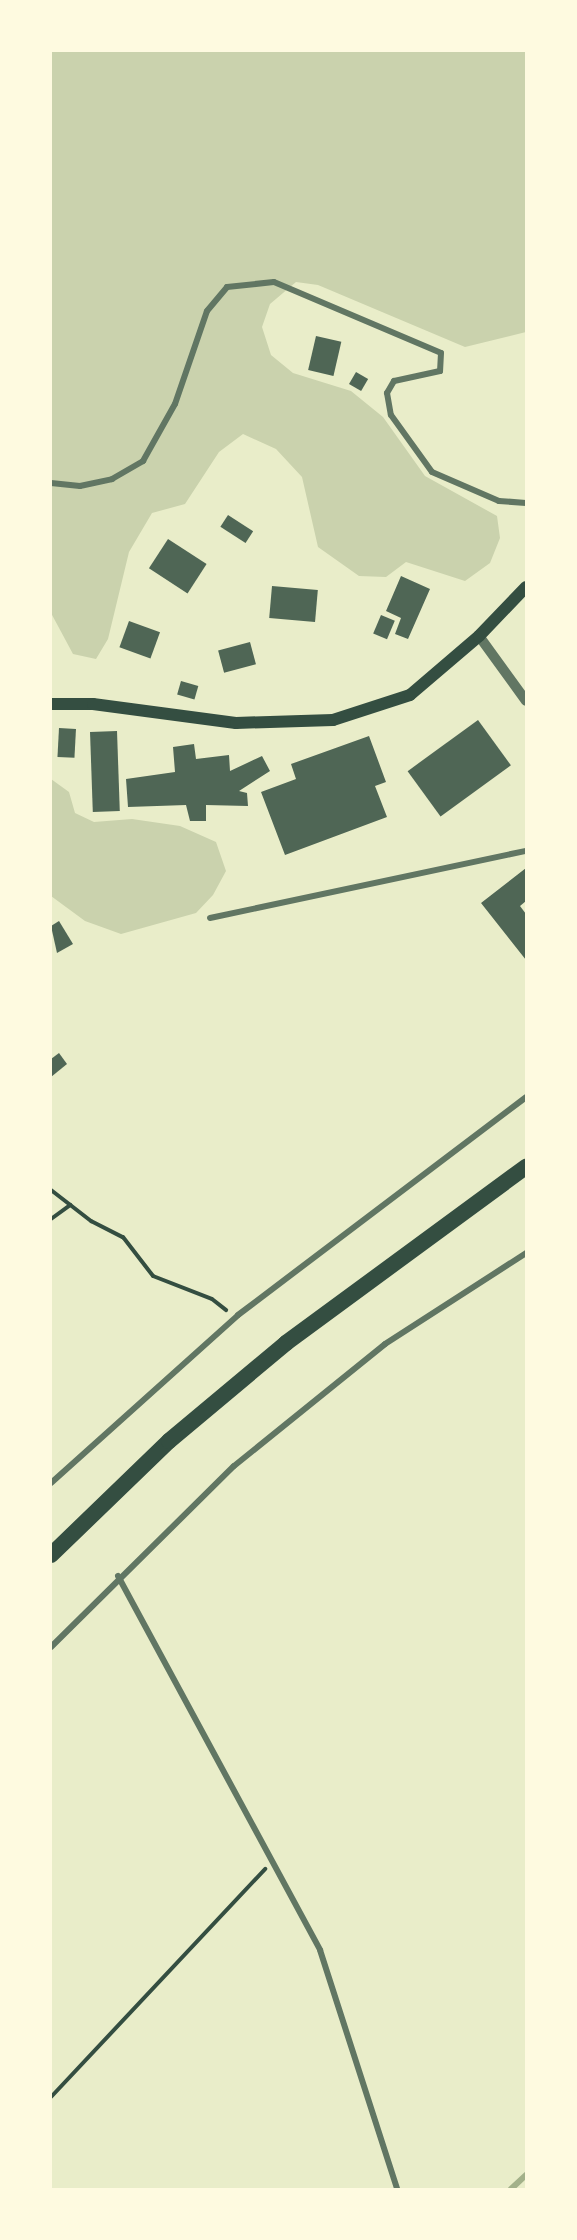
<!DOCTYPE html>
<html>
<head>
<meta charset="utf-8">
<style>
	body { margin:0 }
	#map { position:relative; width:577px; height:2240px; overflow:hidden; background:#e9edc9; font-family:Raleway,sans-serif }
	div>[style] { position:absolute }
	.green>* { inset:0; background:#cad2ad }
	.stream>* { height:6px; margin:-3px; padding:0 3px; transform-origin:3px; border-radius:3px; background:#a3b18a }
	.building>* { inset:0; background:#4f6655; transform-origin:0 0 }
	.path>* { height:4px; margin:-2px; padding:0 2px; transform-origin:2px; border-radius:2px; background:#344e41 }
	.minor>* { height:6px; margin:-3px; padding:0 3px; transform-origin:3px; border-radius:3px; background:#617663 }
	.tertiary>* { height:10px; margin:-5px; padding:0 5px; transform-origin:5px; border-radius:5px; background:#617663 }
	.secondary>* { height:12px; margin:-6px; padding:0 6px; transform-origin:6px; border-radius:6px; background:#344e41 }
	.trunk>* { height:16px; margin:-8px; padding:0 8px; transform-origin:8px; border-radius:8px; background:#344e41 }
	span { translate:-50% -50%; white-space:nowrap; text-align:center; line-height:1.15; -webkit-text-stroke:6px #fefae0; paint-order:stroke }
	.frame { position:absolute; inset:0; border:52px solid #fefae0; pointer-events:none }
</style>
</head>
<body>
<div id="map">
	<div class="green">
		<div style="clip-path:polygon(51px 51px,526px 51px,526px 332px,465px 347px,318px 285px,296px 282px,270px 304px,262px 327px,271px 355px,293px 373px,351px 391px,383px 417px,425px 476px,497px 516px,500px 538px,490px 563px,465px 581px,406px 562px,386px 577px,359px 576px,318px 547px,302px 477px,276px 449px,243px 434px,219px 452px,185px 504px,152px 513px,129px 552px,108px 639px,96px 659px,73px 654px,51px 613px)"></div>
		<div style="clip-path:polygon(51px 779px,69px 792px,75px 813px,94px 822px,132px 819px,180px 826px,216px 842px,226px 871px,213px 895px,196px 913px,121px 934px,85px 921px,51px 896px)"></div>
	</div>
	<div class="stream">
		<div style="left:511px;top:2189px;width:21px;rotate:-43deg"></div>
	</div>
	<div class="building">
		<div style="left:316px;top:336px;width:26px;height:35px;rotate:13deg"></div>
		<div style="left:356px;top:372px;width:14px;height:14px;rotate:30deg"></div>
		<div style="left:228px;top:515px;width:30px;height:14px;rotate:33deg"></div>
		<div style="left:168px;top:539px;width:46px;height:35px;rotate:33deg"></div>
		<div style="clip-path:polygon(401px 576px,430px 589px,408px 639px,395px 634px,401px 618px,386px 611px)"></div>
		<div style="left:272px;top:586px;width:46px;height:32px;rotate:5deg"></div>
		<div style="left:381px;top:615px;width:15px;height:20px;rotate:23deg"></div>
		<div style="left:129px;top:621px;width:33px;height:28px;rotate:20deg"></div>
		<div style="left:250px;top:642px;width:23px;height:33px;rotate:75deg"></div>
		<div style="left:181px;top:681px;width:18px;height:14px;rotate:16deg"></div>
		<div style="left:478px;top:720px;width:56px;height:87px;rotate:54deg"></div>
		<div style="left:59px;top:728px;width:17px;height:29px;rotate:3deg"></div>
		<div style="left:117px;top:731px;width:80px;height:27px;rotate:88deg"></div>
		<div style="clip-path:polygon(369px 736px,386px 782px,375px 786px,387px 817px,285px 855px,261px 792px,296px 779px,291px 764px)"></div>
		<div style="clip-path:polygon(194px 744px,196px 759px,229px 755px,230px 771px,262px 756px,270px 771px,239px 791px,247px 793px,248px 806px,206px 805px,206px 821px,190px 821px,186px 805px,128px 807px,126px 779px,175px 772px,173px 747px)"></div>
		<div style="clip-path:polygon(526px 868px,526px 901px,520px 906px,526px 914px,526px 960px,481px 903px)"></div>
		<div style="clip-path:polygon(59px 921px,73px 944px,57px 953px,51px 926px)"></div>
		<div style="clip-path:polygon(59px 1053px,67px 1064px,51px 1077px,51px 1059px)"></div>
	</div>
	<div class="path">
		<div style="left:51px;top:1190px;width:51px;rotate:37.8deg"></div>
		<div style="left:91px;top:1221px;width:36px;rotate:27deg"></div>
		<div style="left:123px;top:1237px;width:49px;rotate:52.4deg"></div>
		<div style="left:153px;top:1276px;width:63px;rotate:21.3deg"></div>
		<div style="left:212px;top:1299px;width:18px;rotate:38deg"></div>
		<div style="left:51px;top:1219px;width:24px;rotate:-36deg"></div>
		<div style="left:51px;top:2097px;width:313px;rotate:-46.8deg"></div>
	</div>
	<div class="minor">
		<div style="left:51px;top:483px;width:29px;rotate:6deg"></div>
		<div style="left:80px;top:486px;width:33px;rotate:-12deg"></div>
		<div style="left:112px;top:479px;width:36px;rotate:-30deg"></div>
		<div style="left:143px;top:461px;width:65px;rotate:-60.7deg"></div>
		<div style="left:175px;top:404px;width:98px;rotate:-71deg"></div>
		<div style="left:207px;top:311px;width:31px;rotate:-50deg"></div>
		<div style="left:227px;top:287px;width:47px;rotate:-6.1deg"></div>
		<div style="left:274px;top:282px;width:181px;rotate:23deg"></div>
		<div style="left:441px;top:353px;width:18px;rotate:93deg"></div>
		<div style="left:440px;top:371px;width:47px;rotate:167.7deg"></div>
		<div style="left:394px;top:381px;width:14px;rotate:120deg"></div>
		<div style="left:387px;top:393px;width:22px;rotate:80deg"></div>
		<div style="left:391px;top:415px;width:70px;rotate:54.3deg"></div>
		<div style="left:432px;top:472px;width:73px;rotate:23.4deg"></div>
		<div style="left:499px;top:501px;width:27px;rotate:4deg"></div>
		<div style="left:210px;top:918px;width:323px;rotate:-12deg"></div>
		<div style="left:51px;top:1483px;width:251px;rotate:-41.9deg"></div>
		<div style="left:238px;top:1315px;width:361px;rotate:-37.1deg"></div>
		<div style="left:118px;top:1576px;width:425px;rotate:61.6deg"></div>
		<div style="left:320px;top:1950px;width:251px;rotate:72.1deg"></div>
		<div style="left:51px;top:1647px;width:257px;rotate:-44.7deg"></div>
		<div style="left:234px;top:1466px;width:194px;rotate:-38.9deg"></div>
		<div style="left:385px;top:1344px;width:168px;rotate:-32.8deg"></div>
	</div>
	<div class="tertiary">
		<div style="left:479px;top:636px;width:80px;rotate:54.1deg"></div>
	</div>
	<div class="secondary">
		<div style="left:51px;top:704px;width:42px"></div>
		<div style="left:93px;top:704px;width:144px;rotate:7.6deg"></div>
		<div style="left:236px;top:723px;width:97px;rotate:-1.8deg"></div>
		<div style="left:333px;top:720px;width:81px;rotate:-18deg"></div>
		<div style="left:410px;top:695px;width:91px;rotate:-40.5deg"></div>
		<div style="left:479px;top:636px;width:68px;rotate:-46.2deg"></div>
	</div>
	<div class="trunk">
		<div style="left:51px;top:1555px;width:164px;rotate:-44deg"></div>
		<div style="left:169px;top:1441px;width:153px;rotate:-39.9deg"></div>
		<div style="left:286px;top:1343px;width:298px;rotate:-36.3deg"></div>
	</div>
	<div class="frame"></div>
</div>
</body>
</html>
